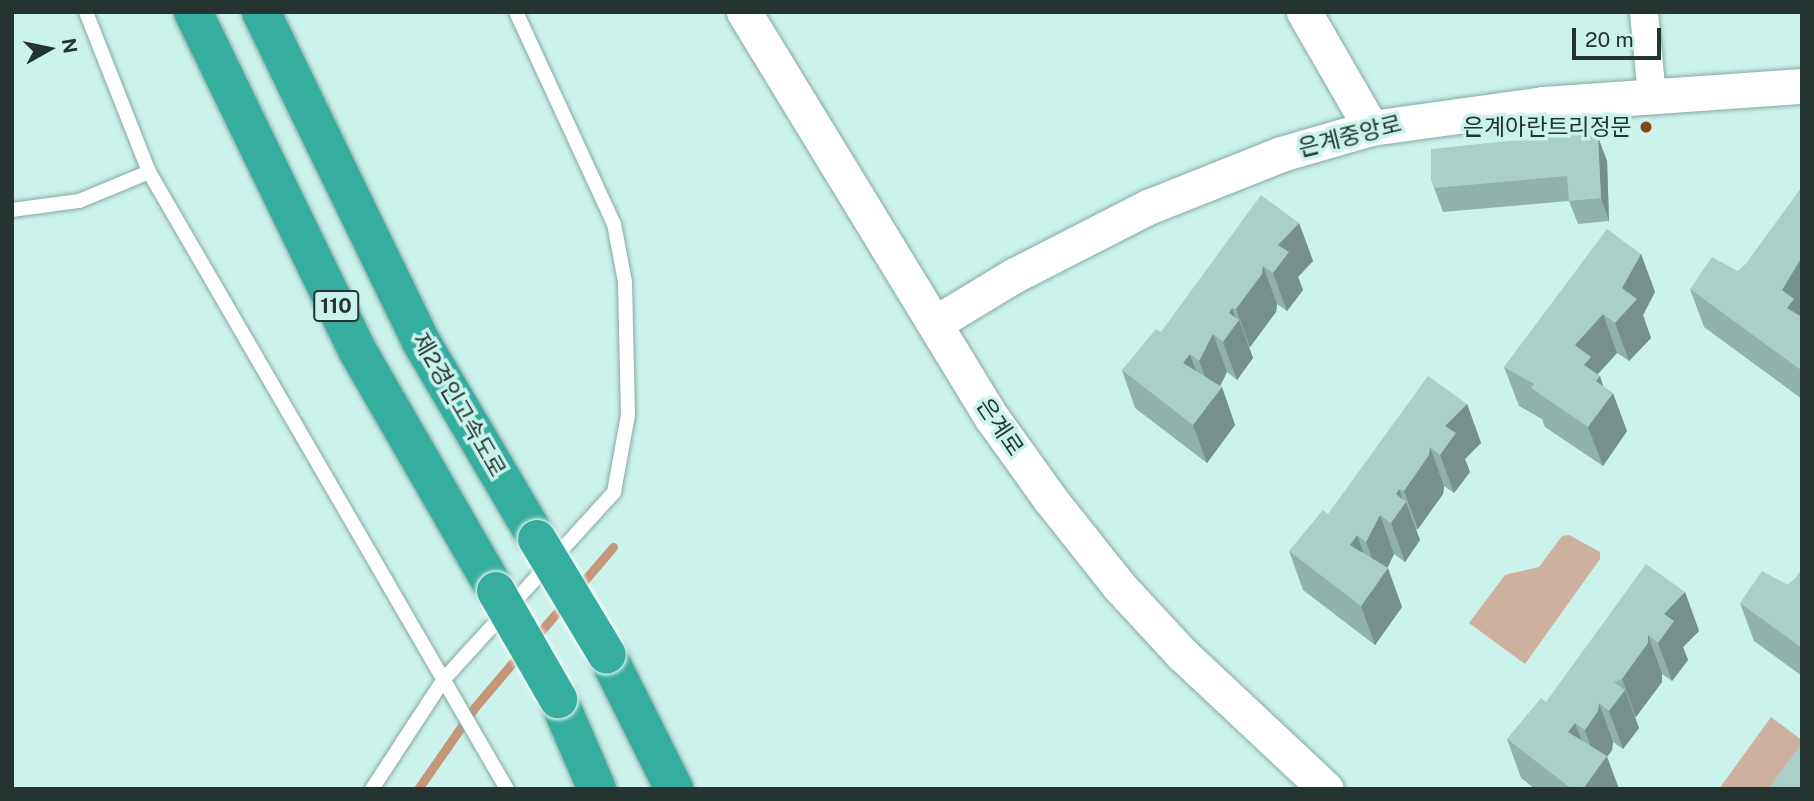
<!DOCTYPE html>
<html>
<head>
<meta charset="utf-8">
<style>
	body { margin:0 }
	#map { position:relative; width:1814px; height:801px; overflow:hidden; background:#cbf2eb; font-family:"Public Sans","Noto Sans KR",sans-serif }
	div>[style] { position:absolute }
	.green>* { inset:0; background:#ceb09e }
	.stream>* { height:9px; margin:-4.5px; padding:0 4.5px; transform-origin:4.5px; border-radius:4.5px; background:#c59679 }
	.roads { filter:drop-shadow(0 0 2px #84a9a2) drop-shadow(0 0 2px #84a9a2) }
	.service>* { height:14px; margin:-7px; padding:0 7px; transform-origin:7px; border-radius:7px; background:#fff }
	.minor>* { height:28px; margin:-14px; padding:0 14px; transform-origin:14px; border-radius:14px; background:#fff }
	.tertiary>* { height:35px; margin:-17.5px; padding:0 17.5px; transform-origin:17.5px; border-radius:17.5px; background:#fff }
	.motorway>* { height:38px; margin:-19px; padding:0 19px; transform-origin:19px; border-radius:19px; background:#35ae9f }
	.bridges { filter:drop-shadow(0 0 2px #fff) drop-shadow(0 0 2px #fff) }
	.motorway-bridge>* { height:38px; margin:-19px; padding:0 19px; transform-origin:19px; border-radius:19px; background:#35ae9f }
	.wall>* { inset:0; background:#91b2ac }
	.shaded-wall>* { inset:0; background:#76918c }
	.building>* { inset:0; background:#a9cfc8 }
	.dots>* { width:19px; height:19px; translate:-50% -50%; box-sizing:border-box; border:4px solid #cbf2eb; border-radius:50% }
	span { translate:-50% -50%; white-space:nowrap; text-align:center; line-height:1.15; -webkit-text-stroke:7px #cbf2eb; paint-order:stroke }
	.shield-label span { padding:2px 5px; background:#cbf2eb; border:2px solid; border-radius:5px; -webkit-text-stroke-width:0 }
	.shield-label { font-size:21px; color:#243431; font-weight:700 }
	.poi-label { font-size:23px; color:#243431 }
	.right { translate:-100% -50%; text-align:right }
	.street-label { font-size:23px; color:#243431 }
	.frame { position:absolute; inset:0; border:14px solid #243431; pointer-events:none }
	.north { position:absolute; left:14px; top:14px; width:70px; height:70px; -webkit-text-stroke:5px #cbf2eb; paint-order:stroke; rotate:81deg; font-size:19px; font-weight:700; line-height:28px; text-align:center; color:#243431 }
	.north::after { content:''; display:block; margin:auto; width:24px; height:32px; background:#243431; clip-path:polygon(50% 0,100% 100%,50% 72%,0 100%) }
	.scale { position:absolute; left:1572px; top:28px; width:89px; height:32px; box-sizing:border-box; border:4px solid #243431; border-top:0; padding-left:9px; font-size:21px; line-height:24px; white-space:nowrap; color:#243431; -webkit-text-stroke:5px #cbf2eb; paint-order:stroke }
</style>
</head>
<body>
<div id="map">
	<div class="green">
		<div style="clip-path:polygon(1569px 535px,1600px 552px,1600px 559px,1525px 664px,1469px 623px,1505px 575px,1539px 567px,1562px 536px)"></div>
		<div style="clip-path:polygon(1771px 717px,1802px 740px,1802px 756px,1778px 789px,1719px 789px)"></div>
	</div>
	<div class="stream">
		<div style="left:578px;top:588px;width:54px;rotate:-49.5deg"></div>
		<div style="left:534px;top:639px;width:46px;rotate:-49.4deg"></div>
		<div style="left:418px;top:789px;width:100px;rotate:-55.2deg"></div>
		<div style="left:475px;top:707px;width:70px;rotate:-49.7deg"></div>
	</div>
	<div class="roads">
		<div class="service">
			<div style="left:86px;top:12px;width:172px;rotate:68.5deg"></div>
			<div style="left:149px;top:172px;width:713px;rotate:59.88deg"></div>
			<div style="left:12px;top:210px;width:68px;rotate:-7.7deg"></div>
			<div style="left:79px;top:201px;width:76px;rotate:-22.5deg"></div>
			<div style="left:372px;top:789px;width:131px;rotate:-56.8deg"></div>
			<div style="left:444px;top:679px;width:253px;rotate:-47.7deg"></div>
			<div style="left:614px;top:492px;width:78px;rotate:-79.7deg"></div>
			<div style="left:628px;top:415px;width:133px;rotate:-91.3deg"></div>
			<div style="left:625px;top:282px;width:59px;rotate:-100.7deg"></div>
			<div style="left:614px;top:224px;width:234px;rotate:-114.8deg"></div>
		</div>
		<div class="minor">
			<div style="left:1644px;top:12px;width:84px;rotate:84.6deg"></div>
		</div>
		<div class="tertiary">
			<div style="left:744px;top:12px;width:476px;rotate:58.6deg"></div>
			<div style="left:992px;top:418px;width:100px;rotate:54.4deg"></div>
			<div style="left:1050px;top:499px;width:111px;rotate:51.6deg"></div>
			<div style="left:1119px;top:586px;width:93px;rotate:47.2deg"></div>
			<div style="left:1182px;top:654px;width:197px;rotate:43.2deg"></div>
			<div style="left:1304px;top:12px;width:134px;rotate:60deg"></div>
			<div style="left:937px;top:322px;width:89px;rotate:-31.2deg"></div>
			<div style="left:1013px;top:276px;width:152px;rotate:-27.1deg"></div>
			<div style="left:1148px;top:207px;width:143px;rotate:-21.7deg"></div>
			<div style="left:1281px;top:154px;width:94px;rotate:-16.1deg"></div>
			<div style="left:1371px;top:128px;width:174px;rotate:-7.9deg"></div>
			<div style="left:1543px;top:104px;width:260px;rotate:-4deg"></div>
		</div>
		<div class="motorway">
			<div style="left:193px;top:12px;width:376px;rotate:64.1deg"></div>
			<div style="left:357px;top:350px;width:278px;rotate:60deg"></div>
			<div style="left:261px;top:12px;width:365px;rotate:64.1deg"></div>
			<div style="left:420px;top:340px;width:231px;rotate:59.5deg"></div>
			<div style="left:607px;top:655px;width:150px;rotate:63.4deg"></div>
			<div style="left:558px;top:699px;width:98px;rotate:66.6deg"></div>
		</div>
	</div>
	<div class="bridges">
		<div class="motorway-bridge">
			<div style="left:537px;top:539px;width:135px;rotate:58.9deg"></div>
			<div style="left:496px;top:591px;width:125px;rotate:60.1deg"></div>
		</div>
	</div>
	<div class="wall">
		<div style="clip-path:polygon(1598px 137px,1607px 161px,1609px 221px,1578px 224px,1569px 201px,1443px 212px,1431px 179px)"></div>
		<div style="clip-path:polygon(1802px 187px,1802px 399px,1704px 327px,1690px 289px,1738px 271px,1746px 264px)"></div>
		<div style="clip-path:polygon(1299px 223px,1313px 261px,1298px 277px,1303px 290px,1287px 311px,1277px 304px,1276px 312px,1250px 347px,1249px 347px,1253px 358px,1237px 380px,1227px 372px,1220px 386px,1222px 387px,1235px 425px,1207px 463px,1135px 408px,1122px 370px,1161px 332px)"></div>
		<div style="clip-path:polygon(1641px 254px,1655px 292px,1643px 315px,1651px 338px,1629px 361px,1617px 353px,1597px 375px,1627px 431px,1603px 466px,1545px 427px,1542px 419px,1519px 406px,1504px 367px)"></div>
		<div style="clip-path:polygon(1467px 404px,1481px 443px,1465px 459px,1470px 472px,1454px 493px,1444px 486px,1443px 494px,1418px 529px,1416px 529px,1420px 540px,1405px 562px,1394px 554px,1387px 568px,1402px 607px,1375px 645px,1303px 590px,1289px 551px)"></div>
		<div style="clip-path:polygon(1802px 569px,1802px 676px,1754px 641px,1740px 603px,1788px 585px,1796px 578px)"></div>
		<div style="clip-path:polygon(1685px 592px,1699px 631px,1683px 647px,1688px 660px,1672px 681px,1662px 674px,1662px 682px,1635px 718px,1639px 728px,1623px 749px,1613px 742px,1612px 750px,1607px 757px,1619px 789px,1535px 789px,1521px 778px,1507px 739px,1546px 702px)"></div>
	</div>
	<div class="shaded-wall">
		<div style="clip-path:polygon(1598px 137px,1607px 161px,1609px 221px,1601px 198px)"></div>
		<div style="clip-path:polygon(1299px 223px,1313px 261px,1298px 277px,1303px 290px,1287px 311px,1273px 273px,1278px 245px)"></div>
		<div style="clip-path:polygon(1641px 254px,1655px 292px,1643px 315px,1651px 338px,1629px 361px,1615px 323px,1622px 288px)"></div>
		<div style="clip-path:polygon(1802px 257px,1802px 346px,1787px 308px,1782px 290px)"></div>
		<div style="clip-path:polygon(1263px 266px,1277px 304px,1276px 312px,1250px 347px,1236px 309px)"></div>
		<div style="clip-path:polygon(1232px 308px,1237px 323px,1239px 320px,1253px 358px,1237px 380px,1223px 342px,1229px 313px)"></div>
		<div style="clip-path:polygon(1603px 314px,1617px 353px,1597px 375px,1600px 376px,1608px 400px,1613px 393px,1627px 431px,1603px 466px,1588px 427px,1598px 404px,1575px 345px)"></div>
		<div style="clip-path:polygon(1213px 334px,1227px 372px,1214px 398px,1222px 387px,1235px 425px,1207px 463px,1193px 425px,1213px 398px,1199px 361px)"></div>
		<div style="clip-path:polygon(1190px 354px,1203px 392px,1183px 363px)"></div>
		<div style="clip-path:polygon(1467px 404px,1481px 443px,1465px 459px,1470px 472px,1454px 493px,1440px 455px,1445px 426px)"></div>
		<div style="clip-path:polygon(1430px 447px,1444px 486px,1443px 494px,1418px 529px,1404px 491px)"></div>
		<div style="clip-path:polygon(1399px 489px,1404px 504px,1406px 502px,1420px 540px,1405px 562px,1391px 523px,1396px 494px)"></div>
		<div style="clip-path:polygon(1380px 515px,1394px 554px,1384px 575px,1388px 568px,1402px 607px,1375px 645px,1361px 606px,1380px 580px,1366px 542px)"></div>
		<div style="clip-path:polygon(1357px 535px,1371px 574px,1350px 545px)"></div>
		<div style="clip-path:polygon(1685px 592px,1699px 631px,1683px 647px,1688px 660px,1672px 681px,1658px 643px,1664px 614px)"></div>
		<div style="clip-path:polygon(1648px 635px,1662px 674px,1662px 682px,1636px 717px,1622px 679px)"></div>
		<div style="clip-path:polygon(1625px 690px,1639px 728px,1623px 749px,1609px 711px)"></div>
		<div style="clip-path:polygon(1599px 703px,1613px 742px,1612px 750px,1607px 757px,1619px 789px,1583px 789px,1598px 768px,1585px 730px)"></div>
		<div style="clip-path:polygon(1575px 723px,1590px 762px,1568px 732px)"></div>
	</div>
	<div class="building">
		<div style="clip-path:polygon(1577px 134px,1598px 137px,1601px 198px,1569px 201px,1567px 176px,1435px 188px,1431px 179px,1431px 149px)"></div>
		<div style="clip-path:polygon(1802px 187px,1802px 257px,1782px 290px,1794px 299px,1787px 308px,1802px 317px,1801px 370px,1690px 289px,1712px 257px,1738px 271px,1746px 264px)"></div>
		<div style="clip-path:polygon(1261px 195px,1299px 223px,1278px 245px,1289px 252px,1273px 273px,1263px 266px,1262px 274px,1236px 309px,1232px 308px,1229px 313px,1239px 320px,1223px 342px,1213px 334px,1199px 361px,1190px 354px,1183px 363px,1222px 387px,1193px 425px,1122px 370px,1156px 329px,1161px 332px)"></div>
		<div style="clip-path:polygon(1607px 229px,1641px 254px,1622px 288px,1637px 299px,1615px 323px,1603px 314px,1575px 345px,1591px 357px,1584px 365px,1600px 376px,1596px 381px,1613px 393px,1588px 427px,1531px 388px,1534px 384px,1504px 367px)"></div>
		<div style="clip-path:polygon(1428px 376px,1467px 404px,1445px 426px,1456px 433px,1440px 455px,1430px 447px,1429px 455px,1404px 491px,1399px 489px,1396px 494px,1406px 502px,1391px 523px,1380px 515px,1366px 542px,1357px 535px,1350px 545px,1388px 568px,1361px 606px,1289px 551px,1323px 510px,1328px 514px)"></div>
		<div style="clip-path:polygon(1646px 564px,1685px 592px,1664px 614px,1674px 621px,1658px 643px,1648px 635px,1648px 643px,1622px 679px,1614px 682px,1625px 690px,1609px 711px,1599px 703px,1598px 711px,1585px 730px,1575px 723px,1568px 732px,1607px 756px,1583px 789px,1572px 789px,1507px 739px,1541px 698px,1546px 702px)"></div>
		<div style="clip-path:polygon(1802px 569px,1802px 648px,1740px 603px,1762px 571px,1788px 585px,1796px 578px)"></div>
		<div style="clip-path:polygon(1802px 743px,1802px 789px,1768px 789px)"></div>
	</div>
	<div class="dots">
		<div style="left:1646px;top:127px;background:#864412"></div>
	</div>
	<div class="shield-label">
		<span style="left:336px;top:306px">110</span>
	</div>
	<div class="poi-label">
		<span class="right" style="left:1632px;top:127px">은계아란트리정문</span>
	</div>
	<div class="street-label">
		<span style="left:1350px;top:136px;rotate:-14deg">은계중앙로</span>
		<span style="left:459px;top:405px;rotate:60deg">제2경인고속도로</span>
		<span style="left:1000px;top:427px;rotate:56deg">은계로</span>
	</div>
	<div class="frame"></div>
	<div class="north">N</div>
	<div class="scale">20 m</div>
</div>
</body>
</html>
